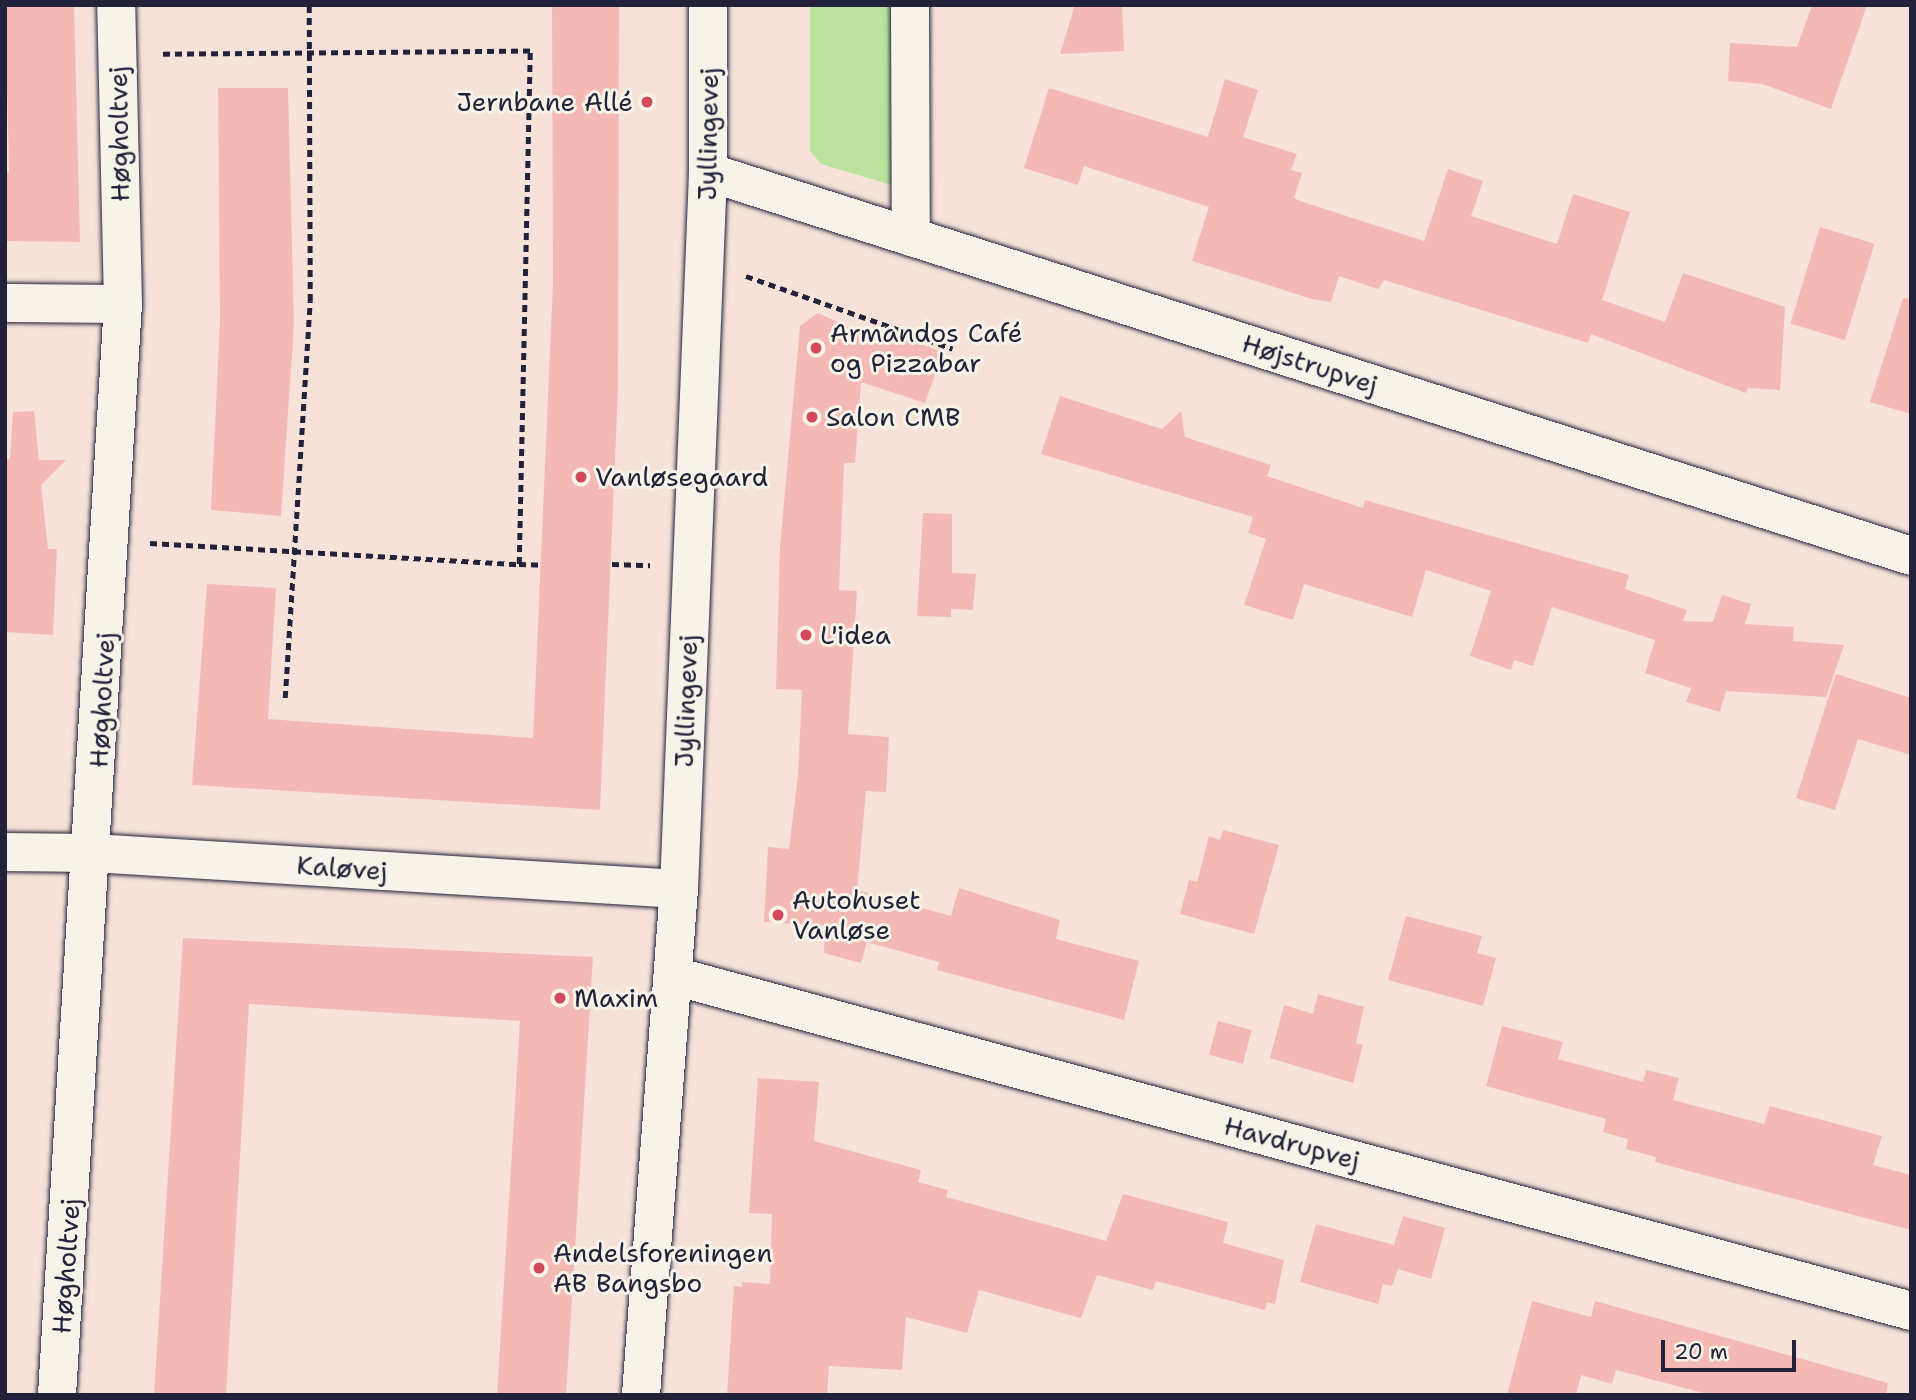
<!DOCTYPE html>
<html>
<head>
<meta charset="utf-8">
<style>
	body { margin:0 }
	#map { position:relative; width:1916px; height:1400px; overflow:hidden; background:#f6e2d9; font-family:"Shantell Sans",sans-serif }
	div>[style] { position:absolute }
	.green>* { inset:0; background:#bbe39e }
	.building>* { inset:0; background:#f5b9b5; transform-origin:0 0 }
	.path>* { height:4.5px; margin-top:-2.25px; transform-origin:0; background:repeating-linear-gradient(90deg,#22223b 0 7px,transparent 0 12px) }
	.roads { filter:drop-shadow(0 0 2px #22223b) drop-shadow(0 0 2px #22223b) }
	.street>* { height:38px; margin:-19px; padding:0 19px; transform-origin:19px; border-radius:19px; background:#f7f3e8 }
	.secondary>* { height:38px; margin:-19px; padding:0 19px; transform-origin:19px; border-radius:19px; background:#f7f3e8 }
	.dots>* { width:19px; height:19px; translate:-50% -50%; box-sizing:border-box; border:4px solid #f7f3e8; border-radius:50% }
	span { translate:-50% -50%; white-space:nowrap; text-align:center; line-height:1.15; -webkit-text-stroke:6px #f7f3e8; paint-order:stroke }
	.poi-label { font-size:26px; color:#22223b }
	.right { translate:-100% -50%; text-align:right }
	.left { translate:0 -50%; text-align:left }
	.street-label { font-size:26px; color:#22223b }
	.frame { position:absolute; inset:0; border:7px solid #22223b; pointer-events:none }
	.scale { position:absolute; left:1661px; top:1340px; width:135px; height:32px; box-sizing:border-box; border:4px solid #22223b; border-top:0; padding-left:9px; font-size:21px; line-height:24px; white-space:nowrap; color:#22223b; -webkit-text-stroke:5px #f7f3e8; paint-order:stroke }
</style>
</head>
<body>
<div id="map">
	<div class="green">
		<div style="clip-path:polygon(810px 5px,891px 5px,895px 186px,821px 164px,810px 151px)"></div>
	</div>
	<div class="building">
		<div style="clip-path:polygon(5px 5px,74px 5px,80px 242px,5px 241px,5px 172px,9px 172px)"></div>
		<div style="clip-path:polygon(552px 5px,619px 5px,618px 390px,600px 810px,192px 785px,207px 584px,276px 588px,268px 719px,533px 738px,553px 283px)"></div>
		<div style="clip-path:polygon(1075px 5px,1122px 5px,1124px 51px,1060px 54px)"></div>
		<div style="clip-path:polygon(1812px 5px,1867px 5px,1831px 109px,1762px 84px,1728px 81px,1730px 43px,1797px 47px)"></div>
		<div style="clip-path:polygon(1225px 79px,1258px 90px,1243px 137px,1297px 154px,1291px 170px,1302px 173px,1294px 198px,1300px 201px,1424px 241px,1448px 169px,1483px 181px,1471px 216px,1557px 244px,1573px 194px,1630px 212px,1602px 300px,1665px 322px,1683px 273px,1785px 307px,1780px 390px,1748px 388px,1746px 393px,1591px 334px,1588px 343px,1384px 280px,1378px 289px,1339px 276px,1331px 302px,1312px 299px,1192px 261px,1209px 207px,1084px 166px,1078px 185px,1024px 168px,1049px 88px,1208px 137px)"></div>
		<div style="clip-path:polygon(218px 88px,288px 88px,294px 325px,281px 516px,211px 510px,220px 321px)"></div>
		<div style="left:1820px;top:227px;width:57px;height:101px;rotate:17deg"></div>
		<div style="clip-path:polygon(1903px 298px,1911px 299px,1911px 414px,1870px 402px)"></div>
		<div style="clip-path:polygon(818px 313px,875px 339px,878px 329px,943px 352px,925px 403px,861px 382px,855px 463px,844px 463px,839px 590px,857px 591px,848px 734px,889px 737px,886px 792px,866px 791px,857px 890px,951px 916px,959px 888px,1060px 920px,1056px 939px,1139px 961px,1124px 1020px,937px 970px,939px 962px,867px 942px,861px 963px,824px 953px,825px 926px,764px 922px,768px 847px,789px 849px,798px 775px,802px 690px,776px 689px,780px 547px,800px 326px)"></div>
		<div style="clip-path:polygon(1060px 396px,1162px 429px,1181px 411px,1185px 437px,1271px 465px,1267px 476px,1363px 508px,1365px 500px,1629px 575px,1625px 589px,1687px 610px,1683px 621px,1713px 622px,1722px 595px,1751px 604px,1745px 624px,1794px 627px,1793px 641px,1844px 645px,1826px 697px,1726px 691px,1720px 712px,1686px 702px,1691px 688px,1645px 673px,1655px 640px,1552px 607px,1533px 666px,1514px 660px,1511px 670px,1470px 656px,1491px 591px,1426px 570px,1412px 617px,1304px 584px,1293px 620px,1244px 605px,1266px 539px,1248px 533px,1253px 517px,1041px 454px)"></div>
		<div style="clip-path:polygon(34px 411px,39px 460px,66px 460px,41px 485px,48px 549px,57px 549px,53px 635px,5px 632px,5px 459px,10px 459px,13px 412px)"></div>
		<div style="clip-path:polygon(923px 513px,952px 514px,952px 573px,976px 574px,973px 610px,951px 609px,951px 617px,917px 616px)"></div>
		<div style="clip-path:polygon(1836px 674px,1911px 698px,1911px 755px,1858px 739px,1835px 810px,1796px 798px)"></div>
		<div style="clip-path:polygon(1223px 830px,1279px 845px,1254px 934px,1180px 914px,1189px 880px,1197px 882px,1209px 836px,1220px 840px)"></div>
		<div style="clip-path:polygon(1406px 916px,1482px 936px,1477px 953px,1496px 958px,1483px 1006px,1388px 980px)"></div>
		<div style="clip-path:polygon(183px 938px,593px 957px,566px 1395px,497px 1395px,520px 1021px,249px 1004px,226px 1395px,154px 1395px)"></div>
		<div style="clip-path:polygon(1318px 994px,1364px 1007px,1356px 1043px,1363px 1045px,1353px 1083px,1270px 1058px,1284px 1005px,1313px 1014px)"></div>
		<div style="left:1218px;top:1021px;width:35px;height:35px;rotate:15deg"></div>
		<div style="clip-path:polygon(1502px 1026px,1563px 1042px,1558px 1059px,1643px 1082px,1646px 1070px,1679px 1078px,1673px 1100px,1764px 1124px,1770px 1106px,1882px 1136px,1873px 1165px,1911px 1175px,1911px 1230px,1655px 1162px,1656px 1157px,1626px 1149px,1628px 1139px,1603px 1132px,1606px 1119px,1486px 1086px)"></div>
		<div style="clip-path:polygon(758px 1078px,819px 1082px,814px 1141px,921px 1170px,918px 1182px,948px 1190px,946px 1197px,1106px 1241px,1123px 1194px,1228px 1222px,1223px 1243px,1284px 1260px,1275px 1304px,1267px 1302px,1265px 1310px,1156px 1281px,1153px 1290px,1097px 1275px,1081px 1318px,979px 1290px,967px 1333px,906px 1317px,902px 1370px,829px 1366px,827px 1395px,727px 1395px,734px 1286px,742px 1287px,742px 1282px,770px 1284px,772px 1214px,749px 1213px)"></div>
		<div style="clip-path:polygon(1403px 1216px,1445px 1228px,1431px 1279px,1398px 1269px,1392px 1286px,1383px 1284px,1378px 1304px,1300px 1282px,1316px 1224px,1394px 1245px)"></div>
		<div style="clip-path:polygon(1532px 1301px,1591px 1317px,1595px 1301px,1888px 1383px,1886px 1395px,1711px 1395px,1616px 1370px,1612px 1384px,1581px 1375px,1576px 1395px,1507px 1395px)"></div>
	</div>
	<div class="path">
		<div style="left:746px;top:276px;width:219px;rotate:19.4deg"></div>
		<div style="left:150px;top:543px;width:370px;rotate:3.3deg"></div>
		<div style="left:519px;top:564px;width:513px;rotate:-88.77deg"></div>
		<div style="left:530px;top:51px;width:372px;rotate:179.5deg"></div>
		<div style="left:519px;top:564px;width:24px;rotate:2deg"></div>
		<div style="left:612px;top:564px;width:38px;rotate:2deg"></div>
		<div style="left:285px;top:698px;width:398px;rotate:-86.4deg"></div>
		<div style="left:310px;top:301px;width:296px;rotate:-90.2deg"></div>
	</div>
	<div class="roads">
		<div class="street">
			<div style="left:910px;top:5px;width:232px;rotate:89.8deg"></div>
			<div style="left:708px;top:172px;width:1263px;rotate:17.7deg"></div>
			<div style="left:5px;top:303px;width:118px;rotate:0.5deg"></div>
			<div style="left:5px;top:852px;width:88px;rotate:0.7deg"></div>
			<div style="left:93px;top:853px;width:587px;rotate:3.52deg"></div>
			<div style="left:674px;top:976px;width:1282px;rotate:15.15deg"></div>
			<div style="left:57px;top:1395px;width:1093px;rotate:-86.54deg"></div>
			<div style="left:123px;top:304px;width:299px;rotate:-91.3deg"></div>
		</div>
		<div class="secondary">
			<div style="left:641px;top:1395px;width:507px;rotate:-85.71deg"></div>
			<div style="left:679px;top:889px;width:718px;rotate:-87.68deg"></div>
			<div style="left:708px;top:172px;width:167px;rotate:-90deg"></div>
		</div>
	</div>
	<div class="dots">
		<div style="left:647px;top:102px;background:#d1495b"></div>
		<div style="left:816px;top:348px;background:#d1495b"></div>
		<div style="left:812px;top:417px;background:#d1495b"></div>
		<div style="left:581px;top:477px;background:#d1495b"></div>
		<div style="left:806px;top:635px;background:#d1495b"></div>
		<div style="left:778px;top:915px;background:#d1495b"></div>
		<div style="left:560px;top:998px;background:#d1495b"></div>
		<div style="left:539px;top:1268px;background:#d1495b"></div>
	</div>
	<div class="poi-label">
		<span class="right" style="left:633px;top:102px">Jernbane Allé</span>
		<span class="left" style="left:830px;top:348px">Armandos Café<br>og Pizzabar</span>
		<span class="left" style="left:826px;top:417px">Salon CMB</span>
		<span class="left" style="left:595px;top:477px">Vanløsegaard</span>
		<span class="left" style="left:820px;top:635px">L'idea</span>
		<span class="left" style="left:792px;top:915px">Autohuset<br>Vanløse</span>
		<span class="left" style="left:574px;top:998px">Maxim</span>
		<span class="left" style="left:553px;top:1268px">Andelsforeningen<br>AB Bangsbo</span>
	</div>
	<div class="street-label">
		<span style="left:119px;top:134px;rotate:-91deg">Høgholtvej</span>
		<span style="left:708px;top:134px;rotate:-89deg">Jyllingevej</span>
		<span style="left:1310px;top:364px;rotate:18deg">Højstrupvej</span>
		<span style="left:102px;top:700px;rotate:-87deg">Høgholtvej</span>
		<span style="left:686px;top:701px;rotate:-88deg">Jyllingevej</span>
		<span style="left:342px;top:868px;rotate:4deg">Kaløvej</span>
		<span style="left:1292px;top:1143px;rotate:15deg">Havdrupvej</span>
		<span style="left:66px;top:1266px;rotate:-86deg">Høgholtvej</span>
	</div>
	<div class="frame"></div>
	<div class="scale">20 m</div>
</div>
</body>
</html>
